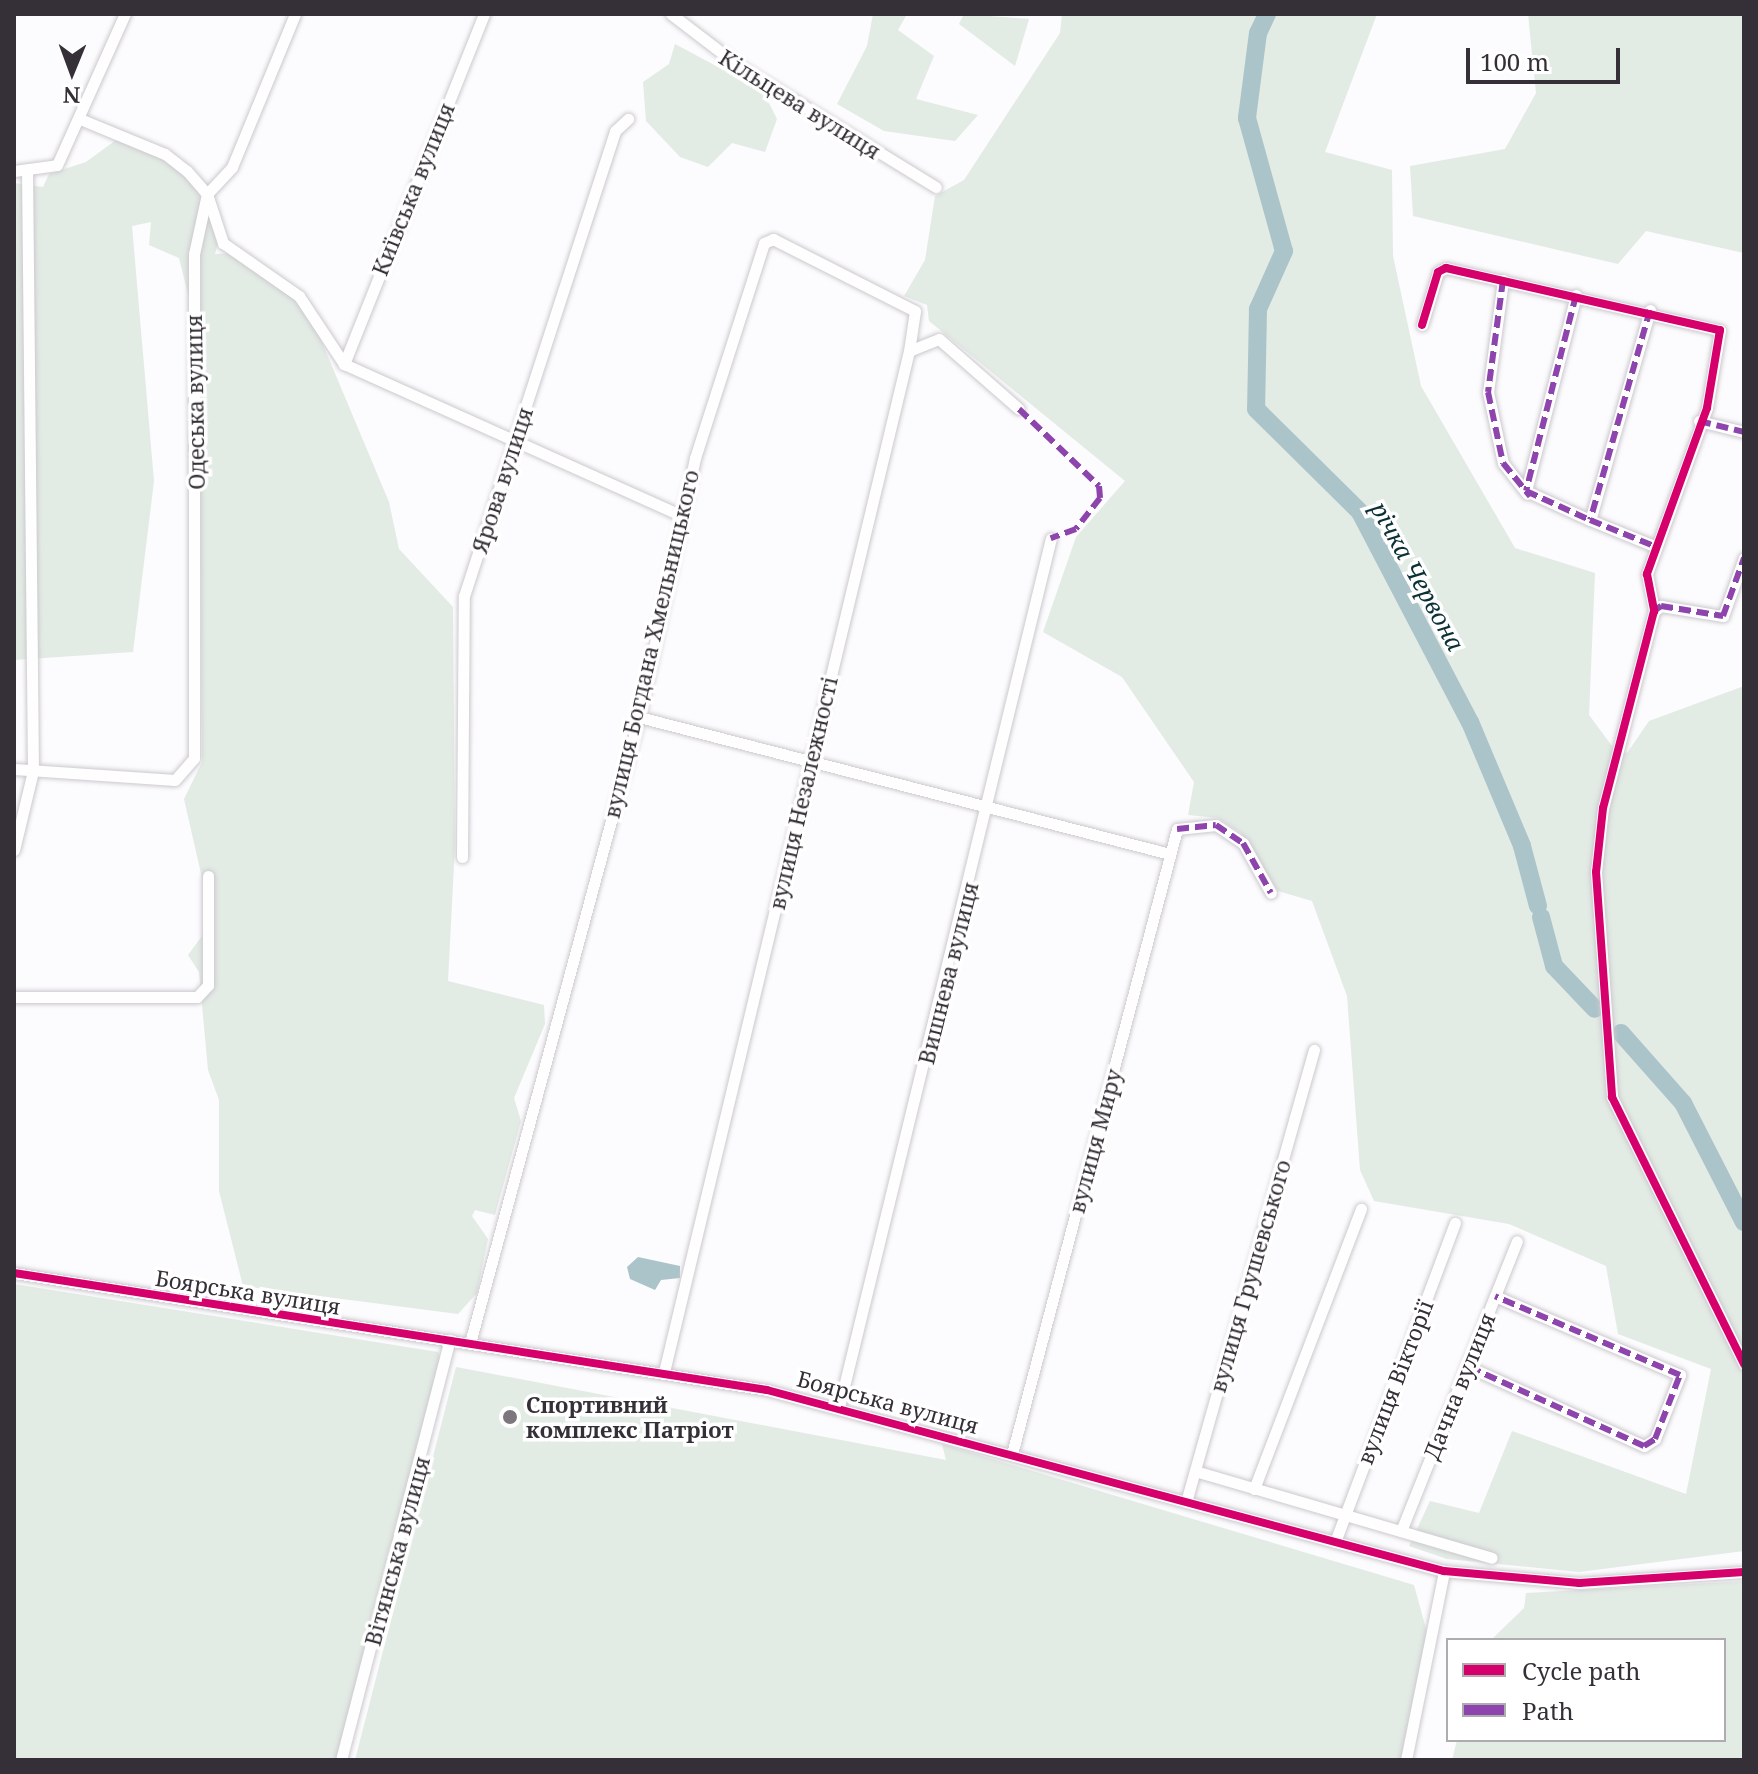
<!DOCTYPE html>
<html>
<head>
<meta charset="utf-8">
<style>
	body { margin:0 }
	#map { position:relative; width:1758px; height:1774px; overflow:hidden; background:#fcfbfd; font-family:"Noto Serif",serif }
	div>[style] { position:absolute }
	.green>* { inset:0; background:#e3ebe5 }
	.water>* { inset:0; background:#abc4c9 }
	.river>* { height:18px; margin:-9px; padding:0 9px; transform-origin:9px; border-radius:9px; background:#abc4c9 }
	.roads { filter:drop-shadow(0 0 2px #ccc9ce) drop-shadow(0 0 2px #ccc9ce) }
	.minor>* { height:11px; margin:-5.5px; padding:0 5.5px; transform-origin:5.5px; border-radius:5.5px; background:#fffeff }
	.quiet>* { height:6px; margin-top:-3px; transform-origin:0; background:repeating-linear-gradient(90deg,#8e44ad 0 12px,transparent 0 18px) }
	.cycleway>* { height:8px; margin:-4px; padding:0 4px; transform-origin:4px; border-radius:4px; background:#d6006c }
	.dots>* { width:22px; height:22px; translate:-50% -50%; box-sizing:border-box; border:4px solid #fff; border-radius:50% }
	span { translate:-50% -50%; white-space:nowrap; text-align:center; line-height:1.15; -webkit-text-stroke:7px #fff; paint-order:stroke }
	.street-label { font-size:22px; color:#353037 }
	.poi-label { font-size:22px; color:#353037; font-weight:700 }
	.left { translate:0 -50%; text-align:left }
	.water-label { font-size:24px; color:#0b3137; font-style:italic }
	.frame { position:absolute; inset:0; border:16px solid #353037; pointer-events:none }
	.legend { position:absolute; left:1446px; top:1638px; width:280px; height:104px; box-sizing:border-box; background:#fff; border:2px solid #aeacaf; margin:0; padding:10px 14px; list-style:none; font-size:24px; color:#353037 }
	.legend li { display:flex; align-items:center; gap:16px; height:40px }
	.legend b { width:40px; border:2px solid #aeacaf }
	.north { position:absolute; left:32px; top:32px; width:80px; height:80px; -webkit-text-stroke:6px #fff; paint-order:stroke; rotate:181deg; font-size:22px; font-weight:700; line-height:32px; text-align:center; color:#353037 }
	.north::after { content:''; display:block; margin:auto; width:28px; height:36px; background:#353037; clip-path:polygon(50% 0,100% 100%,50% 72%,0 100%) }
	.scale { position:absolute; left:1466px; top:48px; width:154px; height:36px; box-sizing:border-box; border:4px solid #353037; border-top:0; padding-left:10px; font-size:24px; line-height:28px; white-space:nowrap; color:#353037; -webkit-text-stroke:6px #fff; paint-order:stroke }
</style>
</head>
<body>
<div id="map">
	<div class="green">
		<div style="clip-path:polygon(873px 14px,907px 14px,898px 30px,934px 56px,916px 99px,978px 115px,955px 141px,884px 131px,837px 104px,867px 46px)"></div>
		<div style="clip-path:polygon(964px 14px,1029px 19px,1015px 66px,959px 24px)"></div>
		<div style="clip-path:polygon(1062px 14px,1377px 14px,1325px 152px,1392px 170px,1393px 256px,1421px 386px,1515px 548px,1595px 573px,1589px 715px,1612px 746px,1627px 753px,1649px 721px,1744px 686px,1744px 1551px,1579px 1572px,1447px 1559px,1409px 1546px,1430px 1501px,1479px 1513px,1512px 1431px,1686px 1494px,1711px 1369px,1618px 1334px,1606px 1266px,1509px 1224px,1374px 1201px,1360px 1170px,1347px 996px,1312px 901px,1278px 891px,1241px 833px,1218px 818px,1188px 815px,1194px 782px,1122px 677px,1043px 632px,1076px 537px,1125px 481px,929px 321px,927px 305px,904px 296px,925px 260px,935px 196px,964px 180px,1060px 33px)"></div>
		<div style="clip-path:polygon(1528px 14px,1744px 14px,1744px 253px,1646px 231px,1618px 264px,1413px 216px,1410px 166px,1505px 149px,1536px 93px)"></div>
		<div style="clip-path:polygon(675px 44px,763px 91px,777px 119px,765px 152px,732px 143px,708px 167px,680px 157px,646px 121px,643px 82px,669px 64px)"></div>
		<div style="clip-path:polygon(138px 139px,185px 162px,219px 240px,215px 254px,235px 253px,300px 290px,389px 502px,399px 549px,453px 607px,455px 845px,448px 981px,544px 1005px,545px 1024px,514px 1098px,521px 1121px,495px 1215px,475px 1210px,472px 1216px,488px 1239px,477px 1293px,458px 1314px,243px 1286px,219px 1191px,219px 1100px,208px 1070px,199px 972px,188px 955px,202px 936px,207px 900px,184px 799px,202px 762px,199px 338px,179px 258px,149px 245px,151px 222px,132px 226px,154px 481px,133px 652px,14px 660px,14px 183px,43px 187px,49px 174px,86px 162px,116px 140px)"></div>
		<div style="clip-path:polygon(14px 1284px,438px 1352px,447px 1375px,342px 1760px,14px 1760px)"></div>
		<div style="clip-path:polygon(456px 1367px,946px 1460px,942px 1444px,1414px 1585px,1428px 1636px,1409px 1760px,355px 1760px)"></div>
		<div style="clip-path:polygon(1744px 1581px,1744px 1760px,1452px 1760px,1457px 1740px,1724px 1740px,1724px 1640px,1491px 1640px,1524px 1608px,1526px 1593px)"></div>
	</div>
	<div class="water">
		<div style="clip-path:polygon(638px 1257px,680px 1266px,680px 1278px,661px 1280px,655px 1290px,630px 1279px,627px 1267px)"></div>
	</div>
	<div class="river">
		<div style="left:1267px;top:14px;width:21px;rotate:115deg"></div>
		<div style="left:1258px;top:33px;width:86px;rotate:97.4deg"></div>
		<div style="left:1247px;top:118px;width:138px;rotate:74.5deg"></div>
		<div style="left:1284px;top:251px;width:64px;rotate:114.1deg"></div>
		<div style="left:1258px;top:309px;width:100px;rotate:91.1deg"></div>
		<div style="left:1256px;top:409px;width:146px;rotate:44.7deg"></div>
		<div style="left:1360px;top:512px;width:237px;rotate:62.4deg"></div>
		<div style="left:1470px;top:722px;width:134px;rotate:67.2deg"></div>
		<div style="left:1522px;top:846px;width:62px;rotate:75.1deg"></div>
		<div style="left:1541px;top:917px;width:51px;rotate:75.1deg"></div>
		<div style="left:1554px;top:966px;width:59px;rotate:46.4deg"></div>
		<div style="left:1621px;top:1033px;width:94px;rotate:48.5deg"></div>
		<div style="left:1683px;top:1103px;width:134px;rotate:62.9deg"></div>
	</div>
	<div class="roads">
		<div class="minor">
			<div style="left:671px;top:14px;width:86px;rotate:37.4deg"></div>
			<div style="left:739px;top:66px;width:231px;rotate:31.6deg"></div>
			<div style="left:80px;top:119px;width:92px;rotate:22.4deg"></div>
			<div style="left:165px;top:154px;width:28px;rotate:38deg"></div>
			<div style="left:187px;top:171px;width:30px;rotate:49deg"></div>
			<div style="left:207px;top:194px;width:52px;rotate:71.9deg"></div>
			<div style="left:223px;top:243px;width:93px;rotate:34.9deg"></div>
			<div style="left:299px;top:296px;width:82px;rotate:56.5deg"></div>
			<div style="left:344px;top:364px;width:368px;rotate:24.2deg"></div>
			<div style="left:14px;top:171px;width:43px;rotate:-7.9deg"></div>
			<div style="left:57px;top:165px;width:166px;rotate:-65.8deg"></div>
			<div style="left:1503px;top:280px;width:113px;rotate:97.6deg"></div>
			<div style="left:1488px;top:392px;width:73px;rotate:78.1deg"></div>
			<div style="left:1503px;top:463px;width:39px;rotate:52deg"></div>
			<div style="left:1576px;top:295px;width:202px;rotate:104.3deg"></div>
			<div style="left:1526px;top:491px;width:70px;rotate:24.4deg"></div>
			<div style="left:1650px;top:310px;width:218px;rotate:105.9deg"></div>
			<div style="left:1590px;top:520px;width:69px;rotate:22.1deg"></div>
			<div style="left:1422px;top:325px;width:55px;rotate:-73.2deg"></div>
			<div style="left:1438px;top:272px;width:9px;rotate:-27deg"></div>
			<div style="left:1446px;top:268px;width:281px;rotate:12.8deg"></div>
			<div style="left:1720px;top:330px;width:79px;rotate:99.5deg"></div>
			<div style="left:1707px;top:408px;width:177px;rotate:109.9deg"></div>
			<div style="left:1647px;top:574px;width:38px;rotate:79deg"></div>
			<div style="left:1654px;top:611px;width:203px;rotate:104.5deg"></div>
			<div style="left:1603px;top:808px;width:64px;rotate:96.2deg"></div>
			<div style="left:1596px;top:872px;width:226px;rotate:85.9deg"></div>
			<div style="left:1612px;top:1097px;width:298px;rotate:63.7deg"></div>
			<div style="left:344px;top:364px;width:377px;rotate:-68.2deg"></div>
			<div style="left:1699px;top:421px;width:46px;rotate:13.7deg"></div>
			<div style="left:1654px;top:611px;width:9px;rotate:-36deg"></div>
			<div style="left:1661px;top:606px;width:63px;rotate:9.2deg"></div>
			<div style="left:1723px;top:616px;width:62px;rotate:-70.1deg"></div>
			<div style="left:639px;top:717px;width:548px;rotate:14.47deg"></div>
			<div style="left:14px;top:769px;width:161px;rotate:3.9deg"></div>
			<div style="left:175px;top:780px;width:29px;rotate:-49deg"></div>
			<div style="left:194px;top:758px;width:504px;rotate:-90deg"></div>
			<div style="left:194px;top:254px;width:61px;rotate:-77.8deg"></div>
			<div style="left:207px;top:194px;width:37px;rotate:-47deg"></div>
			<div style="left:232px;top:167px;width:165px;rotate:-67.6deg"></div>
			<div style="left:14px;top:850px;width:81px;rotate:-76.5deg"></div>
			<div style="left:33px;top:771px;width:598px;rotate:-90.57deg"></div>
			<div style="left:462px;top:857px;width:261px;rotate:-89.6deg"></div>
			<div style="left:464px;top:596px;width:489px;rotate:-72deg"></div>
			<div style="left:615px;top:131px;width:18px;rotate:-43deg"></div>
			<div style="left:14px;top:997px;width:183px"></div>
			<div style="left:197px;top:997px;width:16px;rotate:-47deg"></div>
			<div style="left:208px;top:985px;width:109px;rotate:-90deg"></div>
			<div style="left:14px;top:1273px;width:762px;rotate:8.83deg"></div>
			<div style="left:767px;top:1390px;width:701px;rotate:14.97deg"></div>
			<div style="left:1444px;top:1571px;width:136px;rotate:5.1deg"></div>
			<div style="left:1579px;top:1583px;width:165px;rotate:-3.8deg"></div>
			<div style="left:470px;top:1343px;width:648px;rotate:-74.89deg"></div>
			<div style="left:639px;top:717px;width:265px;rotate:-77.8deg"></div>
			<div style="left:695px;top:458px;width:226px;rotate:-72.2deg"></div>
			<div style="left:764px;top:243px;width:10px;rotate:-24deg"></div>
			<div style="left:773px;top:239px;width:159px;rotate:26.9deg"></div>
			<div style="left:915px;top:311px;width:40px;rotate:98.5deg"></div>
			<div style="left:1469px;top:1367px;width:192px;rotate:24.3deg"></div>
			<div style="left:1644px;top:1446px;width:13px;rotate:-32deg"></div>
			<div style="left:1655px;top:1439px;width:69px;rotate:-68.7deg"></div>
			<div style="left:1680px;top:1375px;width:201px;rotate:-156.9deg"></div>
			<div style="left:664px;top:1372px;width:1050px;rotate:-76.51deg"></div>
			<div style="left:909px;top:351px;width:32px;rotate:-22deg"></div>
			<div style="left:939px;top:339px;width:106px;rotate:41.2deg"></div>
			<div style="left:839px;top:1407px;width:894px;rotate:-76.29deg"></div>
			<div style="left:1012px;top:1454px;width:646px;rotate:-75.21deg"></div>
			<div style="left:1177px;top:829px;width:39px;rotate:-6deg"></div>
			<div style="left:1216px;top:825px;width:32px;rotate:34deg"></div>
			<div style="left:1243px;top:843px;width:57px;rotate:60.8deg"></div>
			<div style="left:1195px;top:1471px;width:309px;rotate:16.3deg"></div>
			<div style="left:1254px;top:1489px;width:300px;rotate:-69.1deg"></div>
			<div style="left:1186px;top:1502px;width:470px;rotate:-74.2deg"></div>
			<div style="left:1401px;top:1531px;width:312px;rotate:-68.2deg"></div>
			<div style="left:1335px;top:1542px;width:341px;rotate:-69.4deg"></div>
			<div style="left:341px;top:1760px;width:434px;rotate:-75.5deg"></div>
			<div style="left:1406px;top:1760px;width:193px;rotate:-78.6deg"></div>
		</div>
	</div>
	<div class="quiet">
		<div style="left:1503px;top:280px;width:113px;rotate:97.6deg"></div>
		<div style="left:1488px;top:392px;width:73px;rotate:78.1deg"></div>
		<div style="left:1503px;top:463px;width:43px;rotate:50.7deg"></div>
		<div style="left:1576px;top:295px;width:202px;rotate:104.3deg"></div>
		<div style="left:1526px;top:491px;width:70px;rotate:24.4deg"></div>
		<div style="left:1650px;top:310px;width:218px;rotate:105.9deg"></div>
		<div style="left:1590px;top:520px;width:69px;rotate:22.1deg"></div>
		<div style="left:1019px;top:409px;width:111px;rotate:43.9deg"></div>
		<div style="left:1099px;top:486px;width:12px;rotate:85deg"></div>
		<div style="left:1100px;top:498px;width:39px;rotate:128deg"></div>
		<div style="left:1076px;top:529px;width:27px;rotate:160deg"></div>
		<div style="left:1699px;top:421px;width:46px;rotate:13.7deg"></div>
		<div style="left:1654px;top:611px;width:9px;rotate:-36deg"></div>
		<div style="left:1661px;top:606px;width:63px;rotate:9.2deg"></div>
		<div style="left:1723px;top:616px;width:62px;rotate:-70.1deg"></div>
		<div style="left:1177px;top:829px;width:39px;rotate:-6deg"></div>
		<div style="left:1216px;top:825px;width:32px;rotate:34deg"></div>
		<div style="left:1243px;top:843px;width:57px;rotate:60.8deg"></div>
		<div style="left:1469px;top:1367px;width:192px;rotate:24.3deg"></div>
		<div style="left:1644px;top:1446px;width:13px;rotate:-32deg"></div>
		<div style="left:1655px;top:1439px;width:69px;rotate:-68.7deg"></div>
		<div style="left:1680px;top:1375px;width:201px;rotate:-156.9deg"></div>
	</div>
	<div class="cycleway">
		<div style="left:1422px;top:325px;width:55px;rotate:-73.2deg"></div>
		<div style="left:1438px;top:272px;width:9px;rotate:-27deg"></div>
		<div style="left:1446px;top:268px;width:281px;rotate:12.8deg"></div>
		<div style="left:1720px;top:330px;width:79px;rotate:99.5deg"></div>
		<div style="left:1707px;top:408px;width:177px;rotate:109.9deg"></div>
		<div style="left:1647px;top:574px;width:38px;rotate:79deg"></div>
		<div style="left:1654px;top:611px;width:203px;rotate:104.5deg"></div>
		<div style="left:1603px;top:808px;width:64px;rotate:96.2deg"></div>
		<div style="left:1596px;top:872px;width:226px;rotate:85.9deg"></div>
		<div style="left:1612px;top:1097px;width:298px;rotate:63.7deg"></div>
		<div style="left:14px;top:1273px;width:762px;rotate:8.83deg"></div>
		<div style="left:767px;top:1390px;width:701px;rotate:14.97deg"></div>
		<div style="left:1444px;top:1571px;width:136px;rotate:5.1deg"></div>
		<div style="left:1579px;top:1583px;width:165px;rotate:-3.8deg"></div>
	</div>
	<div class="dots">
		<div style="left:510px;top:1417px;background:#7b777c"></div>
	</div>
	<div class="street-label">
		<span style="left:800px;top:104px;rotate:32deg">Кільцева вулиця</span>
		<span style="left:413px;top:189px;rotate:-68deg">Київська вулиця</span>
		<span style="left:195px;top:402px;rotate:-91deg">Одеська вулиця</span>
		<span style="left:502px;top:480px;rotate:-72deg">Ярова вулиця</span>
		<span style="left:651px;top:644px;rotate:-77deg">вулиця Богдана Хмельницького</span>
		<span style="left:803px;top:793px;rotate:-77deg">вулиця Незалежності</span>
		<span style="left:948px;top:973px;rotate:-76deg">Вишнева вулиця</span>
		<span style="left:1095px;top:1141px;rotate:-75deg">вулиця Миру</span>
		<span style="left:1250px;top:1276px;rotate:-74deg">вулиця Грушевського</span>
		<span style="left:248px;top:1292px;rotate:9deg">Боярська вулиця</span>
		<span style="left:1395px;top:1382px;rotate:-69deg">вулиця Вікторії</span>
		<span style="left:1459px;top:1386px;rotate:-68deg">Дачна вулиця</span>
		<span style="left:888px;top:1402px;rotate:15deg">Боярська вулиця</span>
		<span style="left:397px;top:1551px;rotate:-75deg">Вітянська вулиця</span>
	</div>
	<div class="poi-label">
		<span class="left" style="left:526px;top:1417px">Спортивний<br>комплекс Патріот</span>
	</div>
	<div class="water-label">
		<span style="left:1418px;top:576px;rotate:61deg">річка Червона</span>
	</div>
	<div class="frame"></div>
	<ul class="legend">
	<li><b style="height:10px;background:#d6006c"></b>Cycle path</li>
	<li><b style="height:10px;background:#8e44ad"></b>Path</li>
	</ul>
	<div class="north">N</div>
	<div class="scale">100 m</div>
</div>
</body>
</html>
